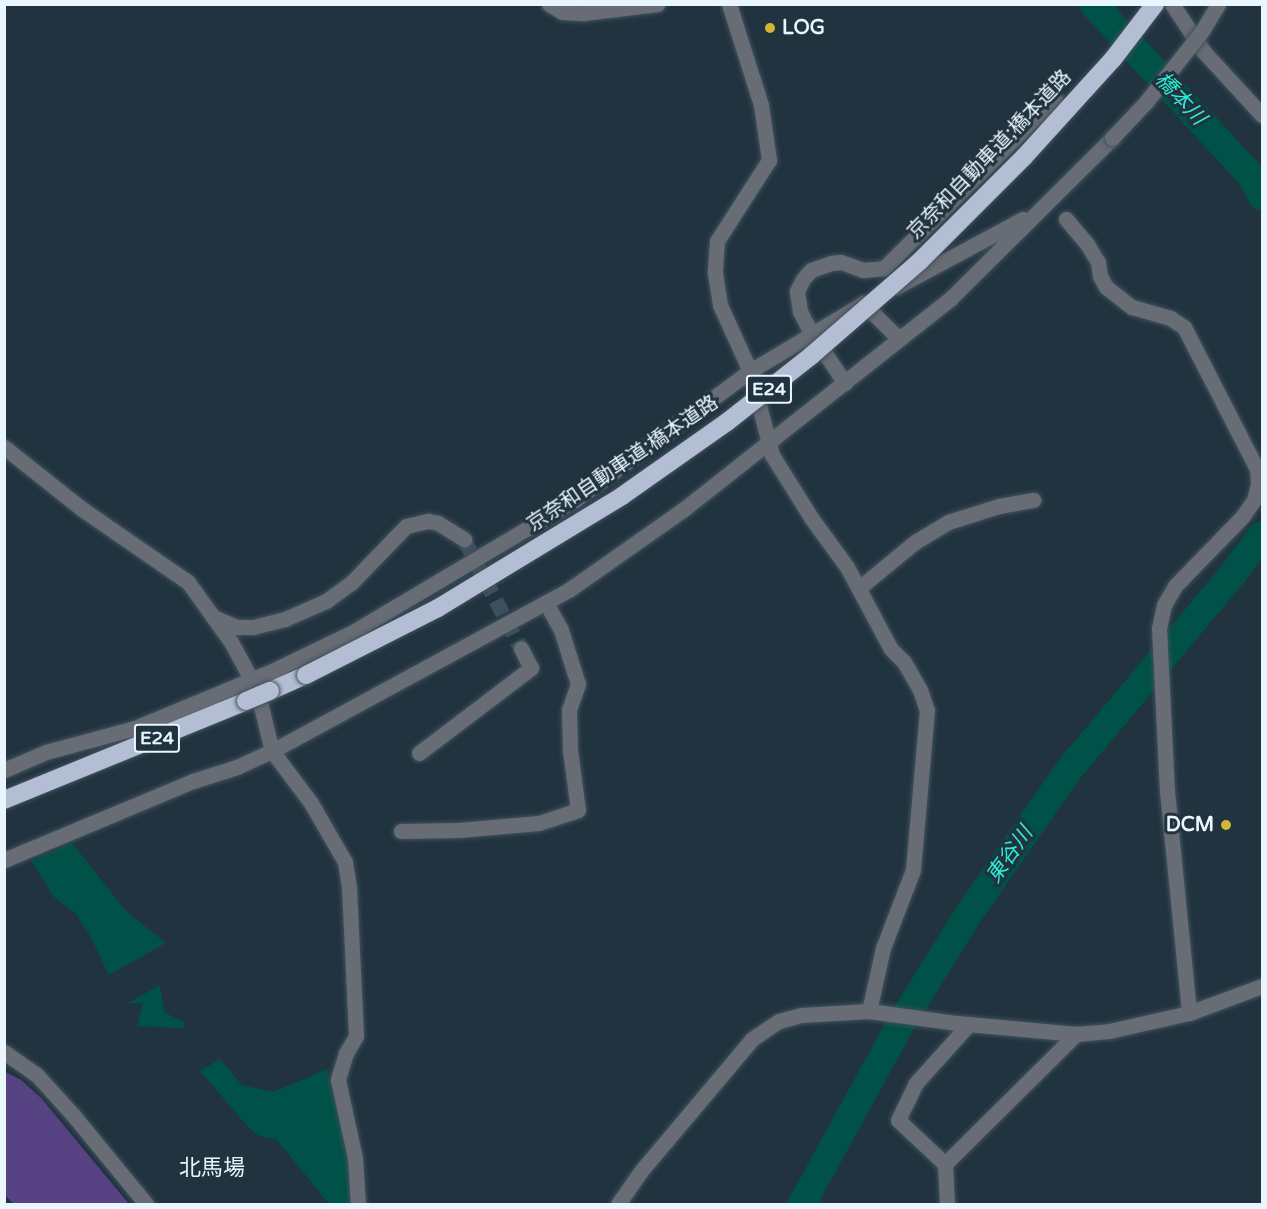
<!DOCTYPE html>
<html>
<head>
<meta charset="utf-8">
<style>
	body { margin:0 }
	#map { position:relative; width:1267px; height:1209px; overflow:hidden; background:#20333f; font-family:"Varela Round","Noto Sans JP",sans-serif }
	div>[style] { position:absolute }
	.green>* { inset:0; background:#574384 }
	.water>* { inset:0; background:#005147 }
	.river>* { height:28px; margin:-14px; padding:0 14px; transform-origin:14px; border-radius:14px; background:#005147 }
	.minor-tunnel>* { height:15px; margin-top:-7.5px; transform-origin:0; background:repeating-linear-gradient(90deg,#3e505c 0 15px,transparent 0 23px) }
	.roads { filter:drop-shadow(0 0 2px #40525e) drop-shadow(0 0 2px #40525e) }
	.minor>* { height:15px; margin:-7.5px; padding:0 7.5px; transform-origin:7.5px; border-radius:7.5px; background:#686c74 }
	.highway>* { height:18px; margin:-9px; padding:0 9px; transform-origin:9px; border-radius:9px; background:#b3bdd3 }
	.bridges { filter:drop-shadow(0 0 2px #40525e) drop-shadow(0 0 2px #40525e) }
	.minor-bridge>* { height:15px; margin:-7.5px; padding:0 7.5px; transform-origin:7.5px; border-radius:7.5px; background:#686c74 }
	.highway-bridge>* { height:18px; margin:-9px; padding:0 9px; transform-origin:9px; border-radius:9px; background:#b3bdd3 }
	.dots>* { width:16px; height:16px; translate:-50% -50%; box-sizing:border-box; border:3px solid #20333f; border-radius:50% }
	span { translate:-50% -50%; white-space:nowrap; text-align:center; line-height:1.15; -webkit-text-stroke:6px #20333f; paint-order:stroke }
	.shield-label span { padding:2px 4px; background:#20333f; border:2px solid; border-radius:4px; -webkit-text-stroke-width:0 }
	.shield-label { font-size:18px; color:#eaf6fe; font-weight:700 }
	.poi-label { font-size:20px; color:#eaf6fe; font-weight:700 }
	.left { translate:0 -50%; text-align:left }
	.right { translate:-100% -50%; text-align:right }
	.street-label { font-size:20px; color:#eaf6fe }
	.water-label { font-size:21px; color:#2beed4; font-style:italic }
	.quarter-label { font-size:22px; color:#eaf6fe }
	.frame { position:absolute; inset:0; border:6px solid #eaf6fe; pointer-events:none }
</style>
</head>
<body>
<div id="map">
	<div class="green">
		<div style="clip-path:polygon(4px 1071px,21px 1080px,41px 1098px,129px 1204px,14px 1204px,5px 1195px)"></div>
	</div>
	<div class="water">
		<div style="clip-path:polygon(72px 843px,126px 911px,166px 943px,109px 975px,88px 932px,75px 913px,54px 897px,31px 861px)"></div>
		<div style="clip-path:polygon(160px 985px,164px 1012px,187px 1024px,181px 1028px,137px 1026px,143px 1003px,128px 1003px)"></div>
		<div style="clip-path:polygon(220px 1059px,242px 1085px,273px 1092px,327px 1069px,347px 1148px,353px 1204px,329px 1204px,276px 1139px,259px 1136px,248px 1127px,200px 1071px)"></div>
	</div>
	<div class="river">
		<div style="left:1093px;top:4px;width:234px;rotate:47.4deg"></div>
		<div style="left:1251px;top:176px;width:23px;rotate:61deg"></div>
		<div style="left:802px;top:1204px;width:206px;rotate:-61.3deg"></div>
		<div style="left:901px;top:1023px;width:127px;rotate:-58.2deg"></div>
		<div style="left:968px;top:915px;width:175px;rotate:-55.2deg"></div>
		<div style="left:1068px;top:771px;width:256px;rotate:-50.1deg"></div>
		<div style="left:1232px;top:575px;width:50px;rotate:-53.1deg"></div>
	</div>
	<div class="minor-tunnel">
		<div style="left:464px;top:539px;width:123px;rotate:62.4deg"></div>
	</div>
	<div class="roads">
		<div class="minor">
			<div style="left:549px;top:4px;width:15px;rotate:32deg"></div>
			<div style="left:562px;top:12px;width:22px;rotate:3deg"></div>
			<div style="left:584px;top:13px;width:74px;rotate:-7deg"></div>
			<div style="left:729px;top:4px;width:106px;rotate:72.4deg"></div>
			<div style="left:761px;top:105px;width:56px;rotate:81.7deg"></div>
			<div style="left:769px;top:160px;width:96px;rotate:122.7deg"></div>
			<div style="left:717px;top:241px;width:32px;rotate:94deg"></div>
			<div style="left:715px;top:273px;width:32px;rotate:81deg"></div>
			<div style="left:720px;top:305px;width:72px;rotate:65.6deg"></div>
			<div style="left:750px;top:371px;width:87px;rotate:75.3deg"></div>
			<div style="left:772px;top:455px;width:75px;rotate:58deg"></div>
			<div style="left:812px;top:519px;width:59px;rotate:53.9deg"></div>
			<div style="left:847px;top:567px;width:93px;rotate:61.8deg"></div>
			<div style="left:891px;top:649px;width:18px;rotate:45deg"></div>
			<div style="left:904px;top:662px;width:32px;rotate:60deg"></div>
			<div style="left:920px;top:690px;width:21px;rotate:71deg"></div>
			<div style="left:927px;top:710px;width:161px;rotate:95deg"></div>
			<div style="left:913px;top:870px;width:84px;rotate:111deg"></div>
			<div style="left:883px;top:948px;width:65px;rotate:102.5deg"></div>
			<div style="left:1172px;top:4px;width:58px;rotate:56.3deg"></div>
			<div style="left:1204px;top:52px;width:86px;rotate:47.4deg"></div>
			<div style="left:1066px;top:219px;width:33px;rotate:50deg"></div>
			<div style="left:1087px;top:244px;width:21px;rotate:59deg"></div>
			<div style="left:1098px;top:262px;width:14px;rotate:82deg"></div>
			<div style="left:1100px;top:276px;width:13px;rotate:61deg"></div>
			<div style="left:1106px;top:287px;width:33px;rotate:38deg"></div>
			<div style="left:1132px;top:307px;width:40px;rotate:16deg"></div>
			<div style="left:1170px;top:318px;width:17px;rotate:33deg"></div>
			<div style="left:1184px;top:327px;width:160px;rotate:62.8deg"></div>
			<div style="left:1257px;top:469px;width:15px;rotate:86deg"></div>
			<div style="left:1258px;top:484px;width:16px;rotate:104deg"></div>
			<div style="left:1254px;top:500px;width:19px;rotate:125deg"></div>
			<div style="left:1243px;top:516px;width:98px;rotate:134.2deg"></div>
			<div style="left:1175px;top:586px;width:22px;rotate:120deg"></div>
			<div style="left:1164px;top:605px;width:24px;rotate:102deg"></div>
			<div style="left:1159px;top:628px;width:163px;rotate:87.2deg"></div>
			<div style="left:1167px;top:791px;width:223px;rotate:84.3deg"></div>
			<div style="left:896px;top:287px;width:144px;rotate:-28.2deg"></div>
			<div style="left:863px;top:303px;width:51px;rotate:45deg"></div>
			<div style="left:845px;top:383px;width:60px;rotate:-124.2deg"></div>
			<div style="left:811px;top:333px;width:25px;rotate:-117deg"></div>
			<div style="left:800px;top:311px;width:20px;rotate:-99deg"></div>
			<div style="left:797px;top:291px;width:13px;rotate:-63deg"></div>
			<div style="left:803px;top:279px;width:12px;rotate:-48deg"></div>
			<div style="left:811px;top:270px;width:21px;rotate:-19deg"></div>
			<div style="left:831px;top:263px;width:10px;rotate:-6deg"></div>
			<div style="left:841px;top:262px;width:23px;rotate:20deg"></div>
			<div style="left:863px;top:270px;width:21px;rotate:-5deg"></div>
			<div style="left:884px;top:268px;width:241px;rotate:-44.8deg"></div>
			<div style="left:4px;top:447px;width:100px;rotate:38.5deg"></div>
			<div style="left:82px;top:509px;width:129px;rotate:34.6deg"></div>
			<div style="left:188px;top:582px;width:74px;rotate:54.4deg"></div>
			<div style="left:231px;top:642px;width:55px;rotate:61.6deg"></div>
			<div style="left:257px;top:690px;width:63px;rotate:76.2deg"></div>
			<div style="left:272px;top:751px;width:65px;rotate:53.1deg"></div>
			<div style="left:311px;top:803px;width:68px;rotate:60deg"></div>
			<div style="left:345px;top:862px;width:25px;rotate:81deg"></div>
			<div style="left:349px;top:887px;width:149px;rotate:87.3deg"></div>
			<div style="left:356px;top:1036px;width:20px;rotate:120deg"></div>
			<div style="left:346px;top:1053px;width:28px;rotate:107deg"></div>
			<div style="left:338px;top:1080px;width:80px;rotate:77.7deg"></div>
			<div style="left:355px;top:1158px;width:46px;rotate:86.3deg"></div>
			<div style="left:859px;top:588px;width:72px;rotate:-39.4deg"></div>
			<div style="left:915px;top:542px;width:39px;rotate:-31deg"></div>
			<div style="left:948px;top:522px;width:53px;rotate:-17.4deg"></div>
			<div style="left:999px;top:506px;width:35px;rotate:-10deg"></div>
			<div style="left:213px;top:617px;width:26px;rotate:23deg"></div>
			<div style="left:237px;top:627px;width:16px"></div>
			<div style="left:253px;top:627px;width:33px;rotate:-14deg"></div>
			<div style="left:285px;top:619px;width:45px;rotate:-23.7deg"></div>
			<div style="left:326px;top:601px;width:31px;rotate:-36deg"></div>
			<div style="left:351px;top:583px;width:79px;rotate:-46deg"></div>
			<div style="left:406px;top:526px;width:23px;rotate:-13deg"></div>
			<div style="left:428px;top:521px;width:10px;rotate:11deg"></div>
			<div style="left:438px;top:523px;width:31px;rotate:32deg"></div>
			<div style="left:419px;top:753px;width:141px;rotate:-37.2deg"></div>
			<div style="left:531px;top:668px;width:22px;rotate:-117deg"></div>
			<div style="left:4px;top:770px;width:46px;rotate:-23.2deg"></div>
			<div style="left:46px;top:752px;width:92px;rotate:-15.1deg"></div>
			<div style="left:135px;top:728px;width:148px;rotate:-22.6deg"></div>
			<div style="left:272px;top:671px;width:88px;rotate:-25.7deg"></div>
			<div style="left:351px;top:633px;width:261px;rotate:-30.7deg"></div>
			<div style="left:575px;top:500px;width:217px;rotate:-36.4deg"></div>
			<div style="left:750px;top:371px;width:133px;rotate:-30.8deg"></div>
			<div style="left:401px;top:831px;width:58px;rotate:-1deg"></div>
			<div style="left:459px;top:830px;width:80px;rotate:-5deg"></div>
			<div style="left:539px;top:823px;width:41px;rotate:-18.4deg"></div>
			<div style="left:578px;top:810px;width:61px;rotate:-97.6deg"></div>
			<div style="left:570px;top:750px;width:40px;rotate:-91.4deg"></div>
			<div style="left:569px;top:710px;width:28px;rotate:-71deg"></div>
			<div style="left:578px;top:684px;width:57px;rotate:-107.5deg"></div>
			<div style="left:561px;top:630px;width:31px;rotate:-119deg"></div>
			<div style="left:4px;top:860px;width:205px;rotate:-22.7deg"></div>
			<div style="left:193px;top:781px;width:46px;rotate:-17.7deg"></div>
			<div style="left:237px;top:767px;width:38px;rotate:-25deg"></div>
			<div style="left:272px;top:751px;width:339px;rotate:-28.5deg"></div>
			<div style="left:570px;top:589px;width:139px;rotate:-35.1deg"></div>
			<div style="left:684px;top:509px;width:339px;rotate:-38.3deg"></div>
			<div style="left:950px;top:299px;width:228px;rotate:-44.8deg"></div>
			<div style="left:4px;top:1052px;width:39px;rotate:35deg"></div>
			<div style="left:36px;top:1074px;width:57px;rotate:47.9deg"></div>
			<div style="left:74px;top:1116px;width:114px;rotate:50.7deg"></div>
			<div style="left:945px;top:1164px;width:64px;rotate:-136.9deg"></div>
			<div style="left:898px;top:1120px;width:41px;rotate:-64.1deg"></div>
			<div style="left:916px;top:1083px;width:79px;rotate:-48.1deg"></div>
			<div style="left:618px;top:1204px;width:40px;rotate:-55.1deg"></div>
			<div style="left:641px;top:1171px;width:172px;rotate:-49.9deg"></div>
			<div style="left:752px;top:1039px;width:32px;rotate:-34deg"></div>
			<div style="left:779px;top:1021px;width:24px;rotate:-15deg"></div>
			<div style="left:802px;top:1015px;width:67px;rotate:-3.4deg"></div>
			<div style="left:869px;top:1011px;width:89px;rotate:7.8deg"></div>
			<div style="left:957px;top:1023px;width:120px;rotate:5.3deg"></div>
			<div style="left:1076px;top:1034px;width:33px;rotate:-5deg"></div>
			<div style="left:1109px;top:1031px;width:82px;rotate:-12.7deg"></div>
			<div style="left:1189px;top:1013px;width:78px;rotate:-20.3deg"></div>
			<div style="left:947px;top:1204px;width:40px;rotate:-92.9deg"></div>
			<div style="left:945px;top:1164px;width:185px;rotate:-44.8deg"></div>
		</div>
		<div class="highway">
			<div style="left:270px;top:691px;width:39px;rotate:-24deg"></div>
			<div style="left:4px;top:800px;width:261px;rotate:-22.2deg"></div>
		</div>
	</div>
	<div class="bridges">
		<div class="minor-bridge">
			<div style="left:1112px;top:138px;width:50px;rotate:-46.6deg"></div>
			<div style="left:1146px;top:102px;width:90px;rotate:-51.7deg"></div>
			<div style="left:1202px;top:31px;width:31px;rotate:-59deg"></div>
		</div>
		<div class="highway-bridge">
			<div style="left:306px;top:675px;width:148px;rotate:-26.9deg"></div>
			<div style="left:438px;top:608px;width:215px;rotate:-31.3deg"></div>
			<div style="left:622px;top:496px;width:128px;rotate:-35.2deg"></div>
			<div style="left:727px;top:422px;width:108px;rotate:-38.2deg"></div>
			<div style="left:812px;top:355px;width:143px;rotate:-41deg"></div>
			<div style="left:920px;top:261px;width:147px;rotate:-45deg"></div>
			<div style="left:1024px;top:157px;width:132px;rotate:-47.8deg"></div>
			<div style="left:1113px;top:59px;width:69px;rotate:-52.6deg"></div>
			<div style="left:246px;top:701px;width:26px;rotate:-23deg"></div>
		</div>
	</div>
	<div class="dots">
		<div style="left:770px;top:28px;background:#d5b534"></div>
		<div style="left:1226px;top:825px;background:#d5b534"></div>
	</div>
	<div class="shield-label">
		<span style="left:769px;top:389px">E24</span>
		<span style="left:157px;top:738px">E24</span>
	</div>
	<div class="poi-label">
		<span class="left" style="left:782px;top:28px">LOG</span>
		<span class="right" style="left:1214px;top:825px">DCM</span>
	</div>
	<div class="street-label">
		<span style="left:990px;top:155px;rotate:-46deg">京奈和自動車道;橋本道路</span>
		<span style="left:623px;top:464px;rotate:-34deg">京奈和自動車道;橋本道路</span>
	</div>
	<div class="water-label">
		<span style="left:1180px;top:99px;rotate:47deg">橋本川</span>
		<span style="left:1010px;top:855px;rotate:-55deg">東谷川</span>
	</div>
	<div class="quarter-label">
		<span style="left:212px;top:1169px">北馬場</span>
	</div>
	<div class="frame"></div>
</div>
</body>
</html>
